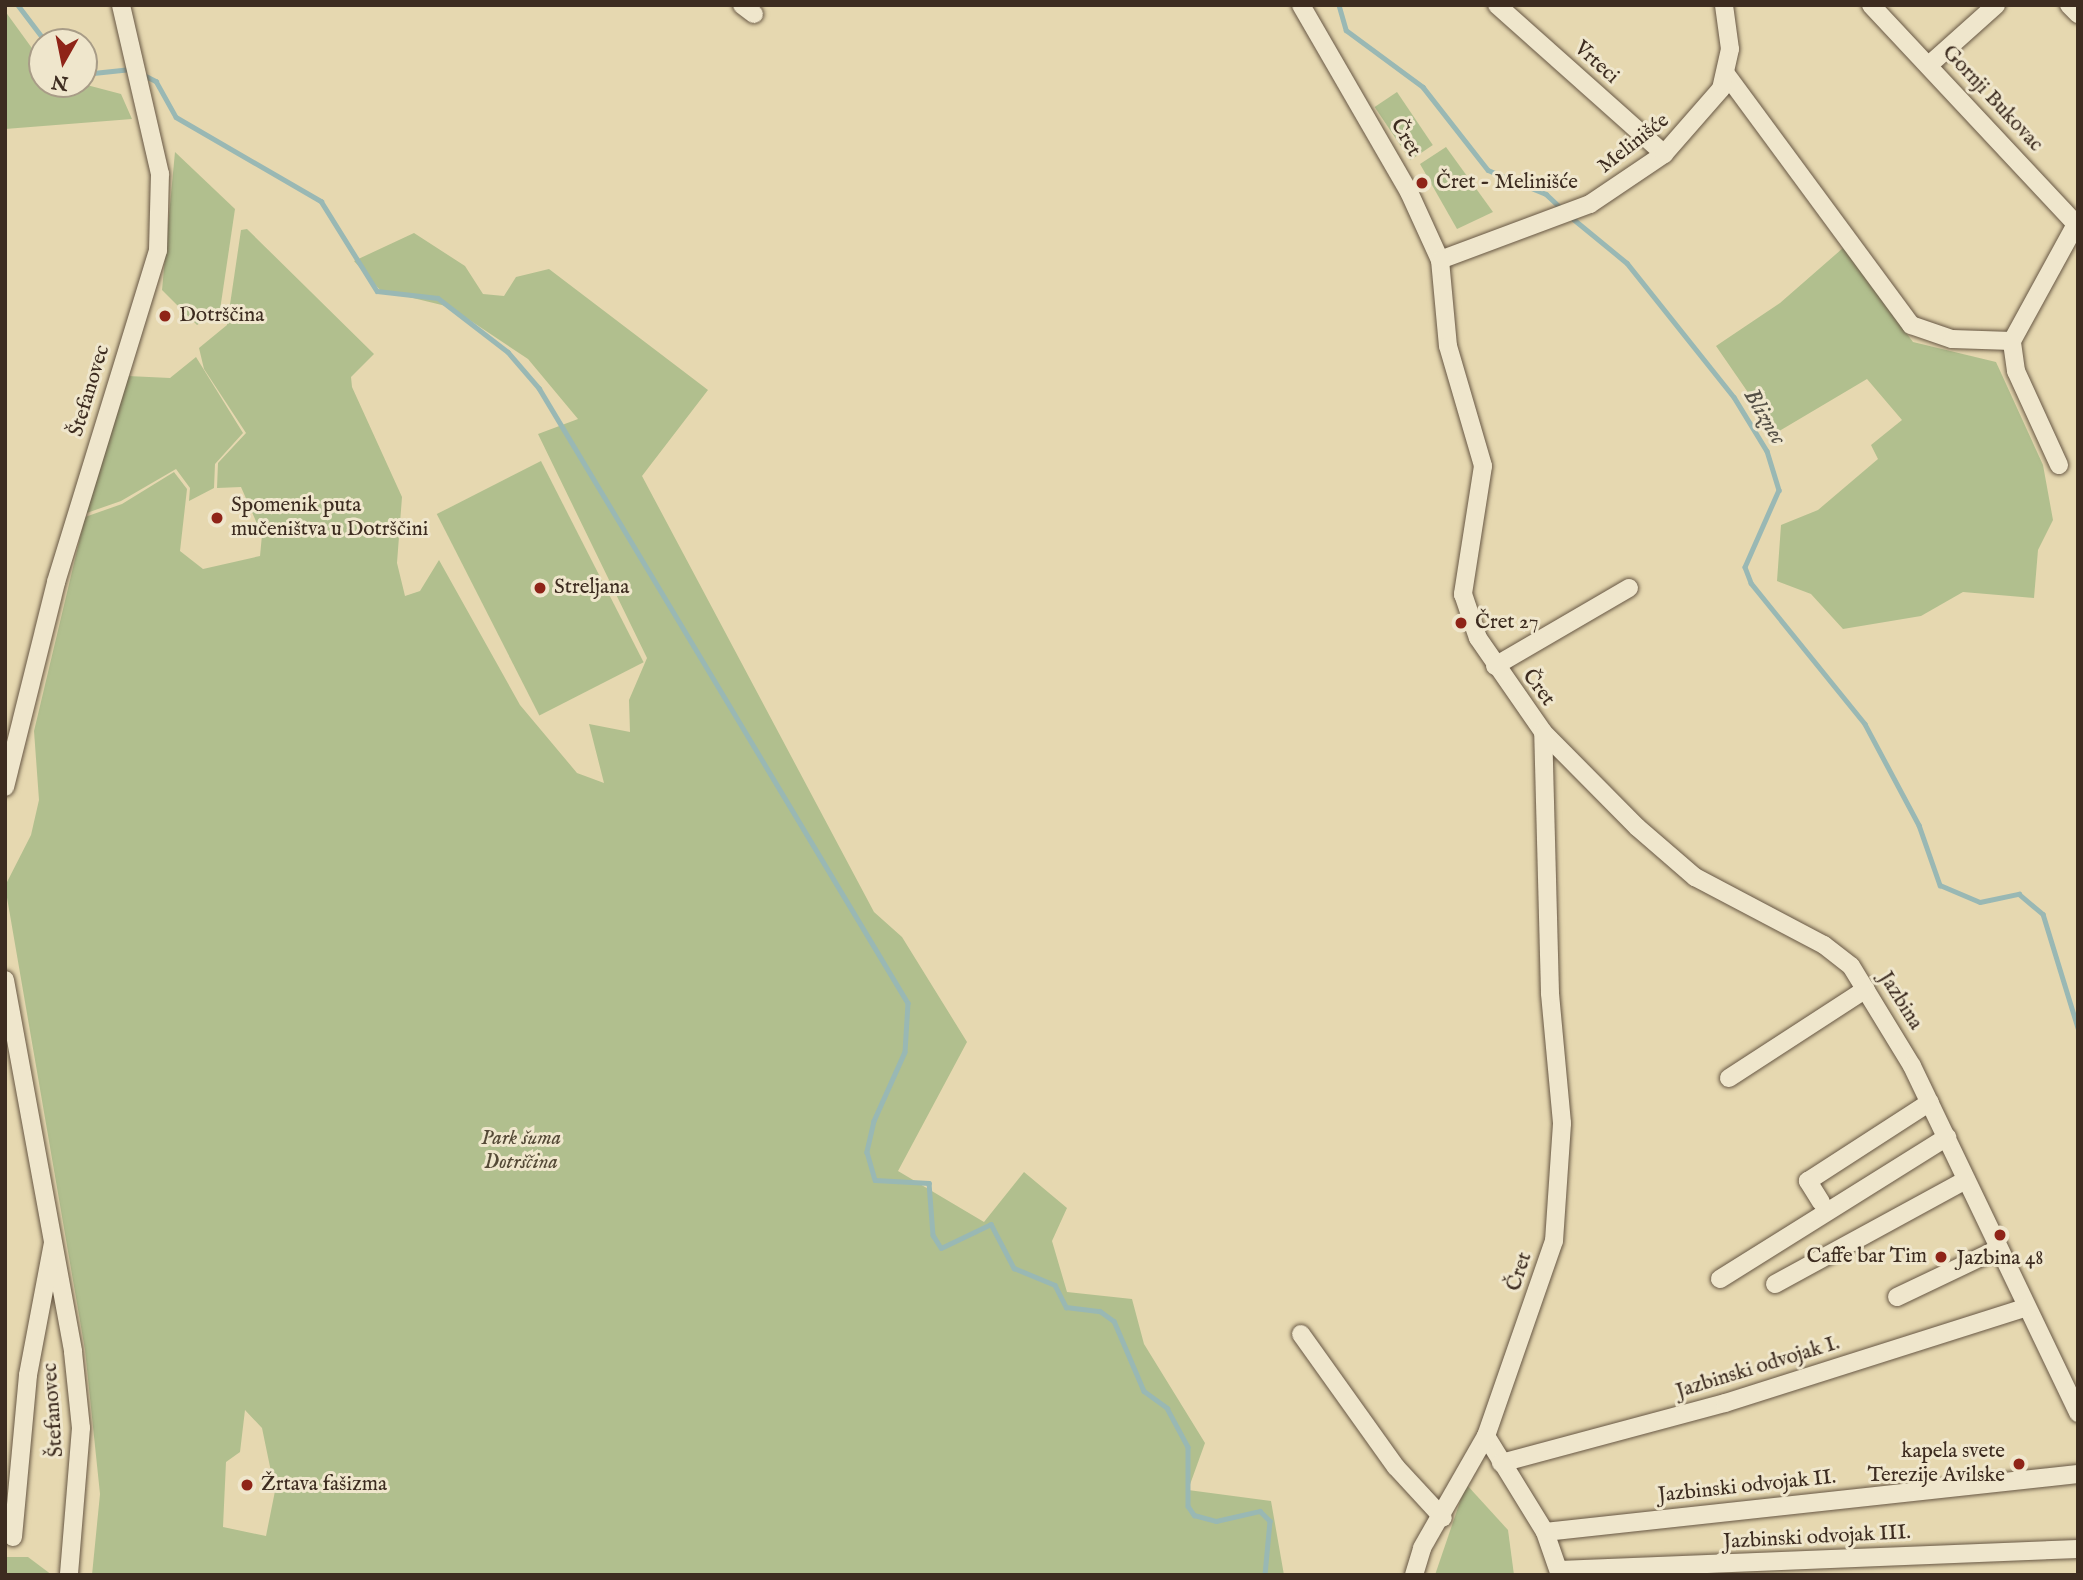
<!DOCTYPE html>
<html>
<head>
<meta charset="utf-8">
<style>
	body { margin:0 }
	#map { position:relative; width:2083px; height:1580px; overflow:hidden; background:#e6d8b0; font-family:"IM FELL English",serif }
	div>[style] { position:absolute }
	.green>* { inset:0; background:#b1bf8e; transform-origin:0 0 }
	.stream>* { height:4.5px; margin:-2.25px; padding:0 2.25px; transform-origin:2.25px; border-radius:2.25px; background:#99b8b4 }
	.roads { filter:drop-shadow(0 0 2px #675744) drop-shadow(0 0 2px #675744) }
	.minor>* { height:18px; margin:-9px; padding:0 9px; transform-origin:9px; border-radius:9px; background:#efe6cc }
	.dots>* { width:19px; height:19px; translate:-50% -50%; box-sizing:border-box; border:4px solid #efe6cc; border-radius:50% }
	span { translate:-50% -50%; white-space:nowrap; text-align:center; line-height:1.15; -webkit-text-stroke:6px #efe6cc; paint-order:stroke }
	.street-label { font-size:21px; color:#3d2c20 }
	.poi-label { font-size:21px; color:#3d2c20 }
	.left { translate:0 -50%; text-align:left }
	.right { translate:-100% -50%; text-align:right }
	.park-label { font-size:21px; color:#544936; font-style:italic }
	.water-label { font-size:23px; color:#544f45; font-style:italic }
	.frame { position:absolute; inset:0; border:7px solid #3d2c20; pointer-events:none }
	.north { position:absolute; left:28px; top:28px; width:70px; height:70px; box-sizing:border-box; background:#efe6cc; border:2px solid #a89c87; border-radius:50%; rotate:189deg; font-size:19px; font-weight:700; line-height:28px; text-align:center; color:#3d2c20 }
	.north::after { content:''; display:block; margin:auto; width:24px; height:32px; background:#8f2418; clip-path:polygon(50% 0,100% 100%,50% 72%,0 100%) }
</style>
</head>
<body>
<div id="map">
	<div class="green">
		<div style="clip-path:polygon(5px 11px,42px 62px,42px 84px,83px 84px,121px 94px,132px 119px,5px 129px)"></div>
		<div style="left:1397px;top:92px;width:64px;height:27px;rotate:56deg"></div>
		<div style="clip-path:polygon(1446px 147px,1493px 212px,1457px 229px,1420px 164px)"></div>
		<div style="clip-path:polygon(175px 152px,235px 209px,220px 310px,197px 325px,162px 290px)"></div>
		<div style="clip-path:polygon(evenodd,247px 229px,374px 354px,351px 377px,352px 387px,402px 497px,397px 563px,405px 596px,420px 591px,439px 560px,520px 705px,577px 773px,604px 783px,589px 724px,630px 732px,629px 700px,647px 658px,538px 434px,578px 419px,528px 359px,450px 307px,380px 290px,354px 261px,414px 233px,465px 266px,483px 294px,504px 296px,516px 277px,549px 269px,708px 390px,642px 476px,874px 912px,902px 937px,967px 1042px,898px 1171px,984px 1222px,1024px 1172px,1067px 1208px,1052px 1241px,1067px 1292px,1132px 1299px,1144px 1344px,1205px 1443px,1188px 1490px,1271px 1501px,1284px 1575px,92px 1575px,100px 1494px,85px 1350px,5px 886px,31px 835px,39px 800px,34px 731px,85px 517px,122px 504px,174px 472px,187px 489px,180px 551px,203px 569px,260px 556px,262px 535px,241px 487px,217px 488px,218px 463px,246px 433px,204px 369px,199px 348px,227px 325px,241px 230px,247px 229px,245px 1410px,262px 1428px,275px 1491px,266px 1536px,223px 1527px,226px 1462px,240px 1452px,245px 1410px)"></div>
		<div style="clip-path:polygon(1843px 248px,1913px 342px,1996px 362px,2043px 465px,2053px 520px,2038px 550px,2034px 598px,1963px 592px,1921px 616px,1843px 629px,1811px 594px,1777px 581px,1781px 525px,1818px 510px,1878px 459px,1871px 445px,1902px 420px,1867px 379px,1776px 433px,1716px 346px,1780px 303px)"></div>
		<div style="clip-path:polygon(196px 357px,243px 433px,215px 464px,214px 488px,189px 501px,190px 488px,176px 469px,121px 501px,78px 516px,128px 376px,170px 378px)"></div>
		<div style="left:541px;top:461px;width:226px;height:117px;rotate:63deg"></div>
		<div style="clip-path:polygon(1466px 1484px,1508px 1530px,1514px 1575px,1435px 1575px)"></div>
		<div style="clip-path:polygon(5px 1557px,28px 1557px,52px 1575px,5px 1575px)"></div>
	</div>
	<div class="stream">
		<div style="left:18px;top:5px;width:46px;rotate:52.9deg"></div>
		<div style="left:1339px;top:5px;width:26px;rotate:74deg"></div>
		<div style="left:1346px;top:30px;width:96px;rotate:36.5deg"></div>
		<div style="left:1423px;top:87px;width:105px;rotate:51.9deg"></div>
		<div style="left:1488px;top:170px;width:63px;rotate:22.5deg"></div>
		<div style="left:1546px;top:194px;width:22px;rotate:43deg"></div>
		<div style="left:84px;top:74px;width:47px;rotate:-6.1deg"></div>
		<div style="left:142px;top:74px;width:16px;rotate:27deg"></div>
		<div style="left:156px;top:81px;width:41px;rotate:60.9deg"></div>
		<div style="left:176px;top:117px;width:168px;rotate:30.1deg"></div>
		<div style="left:321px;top:201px;width:106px;rotate:58.1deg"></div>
		<div style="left:377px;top:291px;width:61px;rotate:6.5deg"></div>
		<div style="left:438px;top:298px;width:88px;rotate:37.6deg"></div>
		<div style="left:508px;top:352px;width:48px;rotate:49.3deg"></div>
		<div style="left:539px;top:388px;width:717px;rotate:59.04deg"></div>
		<div style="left:908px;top:1003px;width:49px;rotate:93.5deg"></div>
		<div style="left:905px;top:1052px;width:76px;rotate:114.2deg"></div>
		<div style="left:874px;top:1121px;width:32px;rotate:103deg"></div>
		<div style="left:867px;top:1152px;width:29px;rotate:74deg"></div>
		<div style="left:875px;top:1180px;width:54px;rotate:3.2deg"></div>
		<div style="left:929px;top:1183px;width:52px;rotate:85.6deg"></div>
		<div style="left:933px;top:1235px;width:15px;rotate:58deg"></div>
		<div style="left:941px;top:1248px;width:55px;rotate:-25.6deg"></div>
		<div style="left:991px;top:1224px;width:50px;rotate:62.4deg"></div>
		<div style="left:1014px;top:1268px;width:44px;rotate:22.5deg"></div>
		<div style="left:1055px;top:1285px;width:25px;rotate:63deg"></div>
		<div style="left:1066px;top:1307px;width:34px;rotate:7deg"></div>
		<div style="left:1100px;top:1311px;width:17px;rotate:36deg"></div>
		<div style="left:1114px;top:1321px;width:76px;rotate:66.8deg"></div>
		<div style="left:1144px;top:1391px;width:29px;rotate:36deg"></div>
		<div style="left:1167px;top:1408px;width:44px;rotate:61.7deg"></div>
		<div style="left:1188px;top:1447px;width:59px;rotate:90deg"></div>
		<div style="left:1188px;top:1506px;width:11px;rotate:56deg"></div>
		<div style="left:1194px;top:1515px;width:23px;rotate:15deg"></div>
		<div style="left:1216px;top:1521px;width:45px;rotate:-12.8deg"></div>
		<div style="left:1260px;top:1511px;width:14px;rotate:45deg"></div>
		<div style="left:1270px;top:1521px;width:54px;rotate:95.3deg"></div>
		<div style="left:1571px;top:217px;width:72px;rotate:39.4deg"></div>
		<div style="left:1627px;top:263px;width:171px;rotate:51.4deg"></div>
		<div style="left:1734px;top:397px;width:63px;rotate:58.6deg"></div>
		<div style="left:1767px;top:451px;width:41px;rotate:72.9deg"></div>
		<div style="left:1779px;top:490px;width:84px;rotate:113.8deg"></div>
		<div style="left:1745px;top:567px;width:17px;rotate:69deg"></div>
		<div style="left:1751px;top:583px;width:181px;rotate:51deg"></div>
		<div style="left:1865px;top:724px;width:115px;rotate:61.9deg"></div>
		<div style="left:1919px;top:825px;width:64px;rotate:70.7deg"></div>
		<div style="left:1940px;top:885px;width:43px;rotate:23deg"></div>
		<div style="left:1980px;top:902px;width:40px;rotate:-12deg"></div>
		<div style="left:2019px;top:894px;width:31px;rotate:40deg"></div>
		<div style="left:2043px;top:914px;width:119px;rotate:72.9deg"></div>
	</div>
	<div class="roads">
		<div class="minor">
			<div style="left:742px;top:5px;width:15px;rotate:37deg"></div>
			<div style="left:1301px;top:5px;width:216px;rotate:60deg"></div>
			<div style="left:1409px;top:192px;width:75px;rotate:65.5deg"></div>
			<div style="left:1440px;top:260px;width:86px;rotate:84.7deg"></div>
			<div style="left:1448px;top:346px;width:125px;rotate:73.7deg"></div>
			<div style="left:1483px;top:466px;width:130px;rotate:98.9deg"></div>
			<div style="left:1463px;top:594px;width:46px;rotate:71.2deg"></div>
			<div style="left:1478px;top:638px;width:114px;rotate:55.3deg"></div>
			<div style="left:1543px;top:732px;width:134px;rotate:45.3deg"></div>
			<div style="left:1637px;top:827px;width:77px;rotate:40.8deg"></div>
			<div style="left:1695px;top:877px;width:146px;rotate:27.8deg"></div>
			<div style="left:1824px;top:945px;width:34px;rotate:38deg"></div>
			<div style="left:1851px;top:966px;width:117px;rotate:58.6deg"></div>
			<div style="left:1912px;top:1066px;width:385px;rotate:64.4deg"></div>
			<div style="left:1497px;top:5px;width:224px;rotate:41.7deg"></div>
			<div style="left:1871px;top:5px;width:303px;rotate:46.9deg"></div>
			<div style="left:2069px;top:5px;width:13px;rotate:45deg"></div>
			<div style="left:1929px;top:65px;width:90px;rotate:-41.8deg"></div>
			<div style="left:1726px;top:74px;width:312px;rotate:53.6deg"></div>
			<div style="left:1911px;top:325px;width:43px;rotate:18.9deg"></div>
			<div style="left:1952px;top:339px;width:60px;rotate:1.9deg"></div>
			<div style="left:1440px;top:260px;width:160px;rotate:-20.5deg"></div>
			<div style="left:1590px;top:204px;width:89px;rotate:-34deg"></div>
			<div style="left:1664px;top:154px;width:86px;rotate:-48.8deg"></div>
			<div style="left:1721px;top:89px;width:41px;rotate:-77.3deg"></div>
			<div style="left:1730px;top:49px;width:44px;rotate:-97.8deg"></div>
			<div style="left:2059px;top:465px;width:103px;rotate:-114.6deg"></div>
			<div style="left:2016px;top:371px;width:30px;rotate:-98deg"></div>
			<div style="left:2012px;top:341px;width:133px;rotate:-61.3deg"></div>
			<div style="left:1495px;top:666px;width:155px;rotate:-30.2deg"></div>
			<div style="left:5px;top:787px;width:211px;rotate:-76deg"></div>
			<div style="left:56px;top:582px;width:347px;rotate:-72.9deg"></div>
			<div style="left:158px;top:250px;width:76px;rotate:-88.5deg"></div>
			<div style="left:160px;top:174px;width:173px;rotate:-103deg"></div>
			<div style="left:5px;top:980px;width:378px;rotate:79.6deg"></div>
			<div style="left:73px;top:1352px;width:76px;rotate:84deg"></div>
			<div style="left:81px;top:1428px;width:147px;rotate:94.7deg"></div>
			<div style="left:1729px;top:1078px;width:163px;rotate:-33deg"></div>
			<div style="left:1821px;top:1202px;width:25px;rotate:-122deg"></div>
			<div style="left:1808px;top:1181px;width:145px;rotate:-32.9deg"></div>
			<div style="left:1720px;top:1279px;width:268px;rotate:-32deg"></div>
			<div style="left:1775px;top:1284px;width:217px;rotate:-28.6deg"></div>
			<div style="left:1897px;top:1297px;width:112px;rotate:-25.4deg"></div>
			<div style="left:1301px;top:1334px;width:163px;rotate:54.5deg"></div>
			<div style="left:1396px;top:1467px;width:69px;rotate:47.3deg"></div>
			<div style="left:1486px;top:1436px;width:113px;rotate:58.4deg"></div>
			<div style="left:1545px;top:1532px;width:46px;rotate:70.8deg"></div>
			<div style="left:1501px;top:1463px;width:232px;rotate:-15deg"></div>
			<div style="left:1725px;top:1403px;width:315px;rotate:-17.6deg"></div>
			<div style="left:1545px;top:1532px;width:536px;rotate:-6.21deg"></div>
			<div style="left:13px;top:1537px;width:163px;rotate:-84.7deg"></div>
			<div style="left:28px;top:1375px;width:134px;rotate:-79.3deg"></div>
			<div style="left:1559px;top:1570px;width:519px;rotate:-2.32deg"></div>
			<div style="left:1414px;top:1575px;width:28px;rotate:-73deg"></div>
			<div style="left:1422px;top:1548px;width:129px;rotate:-60.3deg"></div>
			<div style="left:1486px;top:1436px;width:207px;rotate:-70.8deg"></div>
			<div style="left:1554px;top:1241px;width:118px;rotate:-86.1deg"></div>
			<div style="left:1562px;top:1123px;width:131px;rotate:-95.3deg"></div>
			<div style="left:1550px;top:993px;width:261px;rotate:-91.5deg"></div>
		</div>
	</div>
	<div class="dots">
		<div style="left:1422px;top:183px;background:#8f2418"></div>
		<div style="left:165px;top:316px;background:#8f2418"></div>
		<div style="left:217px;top:518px;background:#8f2418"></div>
		<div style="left:540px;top:588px;background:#8f2418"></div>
		<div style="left:1461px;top:623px;background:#8f2418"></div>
		<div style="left:2000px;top:1235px;background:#8f2418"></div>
		<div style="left:1941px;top:1257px;background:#8f2418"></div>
		<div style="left:2019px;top:1464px;background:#8f2418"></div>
		<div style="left:247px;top:1485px;background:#8f2418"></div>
	</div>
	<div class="street-label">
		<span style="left:1596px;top:63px;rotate:42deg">Vrteci</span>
		<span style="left:1992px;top:99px;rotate:47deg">Gornji Bukovac</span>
		<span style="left:1405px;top:138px;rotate:60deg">Čret</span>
		<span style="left:1634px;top:144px;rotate:-38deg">Melinišće</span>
		<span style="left:90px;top:391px;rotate:-73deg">Štefanovec</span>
		<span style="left:1538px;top:688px;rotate:53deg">Čret</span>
		<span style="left:1900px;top:1001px;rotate:58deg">Jazbina</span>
		<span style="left:1520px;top:1272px;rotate:-71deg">Čret</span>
		<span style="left:1758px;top:1368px;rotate:-17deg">Jazbinski odvojak I.</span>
		<span style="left:54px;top:1410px;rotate:-94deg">Štefanovec</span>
		<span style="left:1747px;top:1487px;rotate:-6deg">Jazbinski odvojak II.</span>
		<span style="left:1817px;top:1538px;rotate:-3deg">Jazbinski odvojak III.</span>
	</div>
	<div class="poi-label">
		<span class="left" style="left:1436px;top:183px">Čret - Melinišće</span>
		<span class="left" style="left:179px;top:316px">Dotrščina</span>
		<span class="left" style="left:231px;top:518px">Spomenik puta<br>mučeništva u Dotrščini</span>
		<span class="left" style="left:554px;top:588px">Streljana</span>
		<span class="left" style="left:1475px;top:623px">Čret 27</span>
		<span class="right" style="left:1927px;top:1257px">Caffe bar Tim</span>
		<span style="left:2000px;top:1259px">Jazbina 48</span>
		<span class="right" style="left:2005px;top:1464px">kapela svete<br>Terezije Avilske</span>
		<span class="left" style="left:261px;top:1485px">Žrtava fašizma</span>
	</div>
	<div class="park-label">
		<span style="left:521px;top:1151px">Park šuma<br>Dotrščina</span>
	</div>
	<div class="water-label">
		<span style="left:1764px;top:417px;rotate:59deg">Bliznec</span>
	</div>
	<div class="frame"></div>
	<div class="north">N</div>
</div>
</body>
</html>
